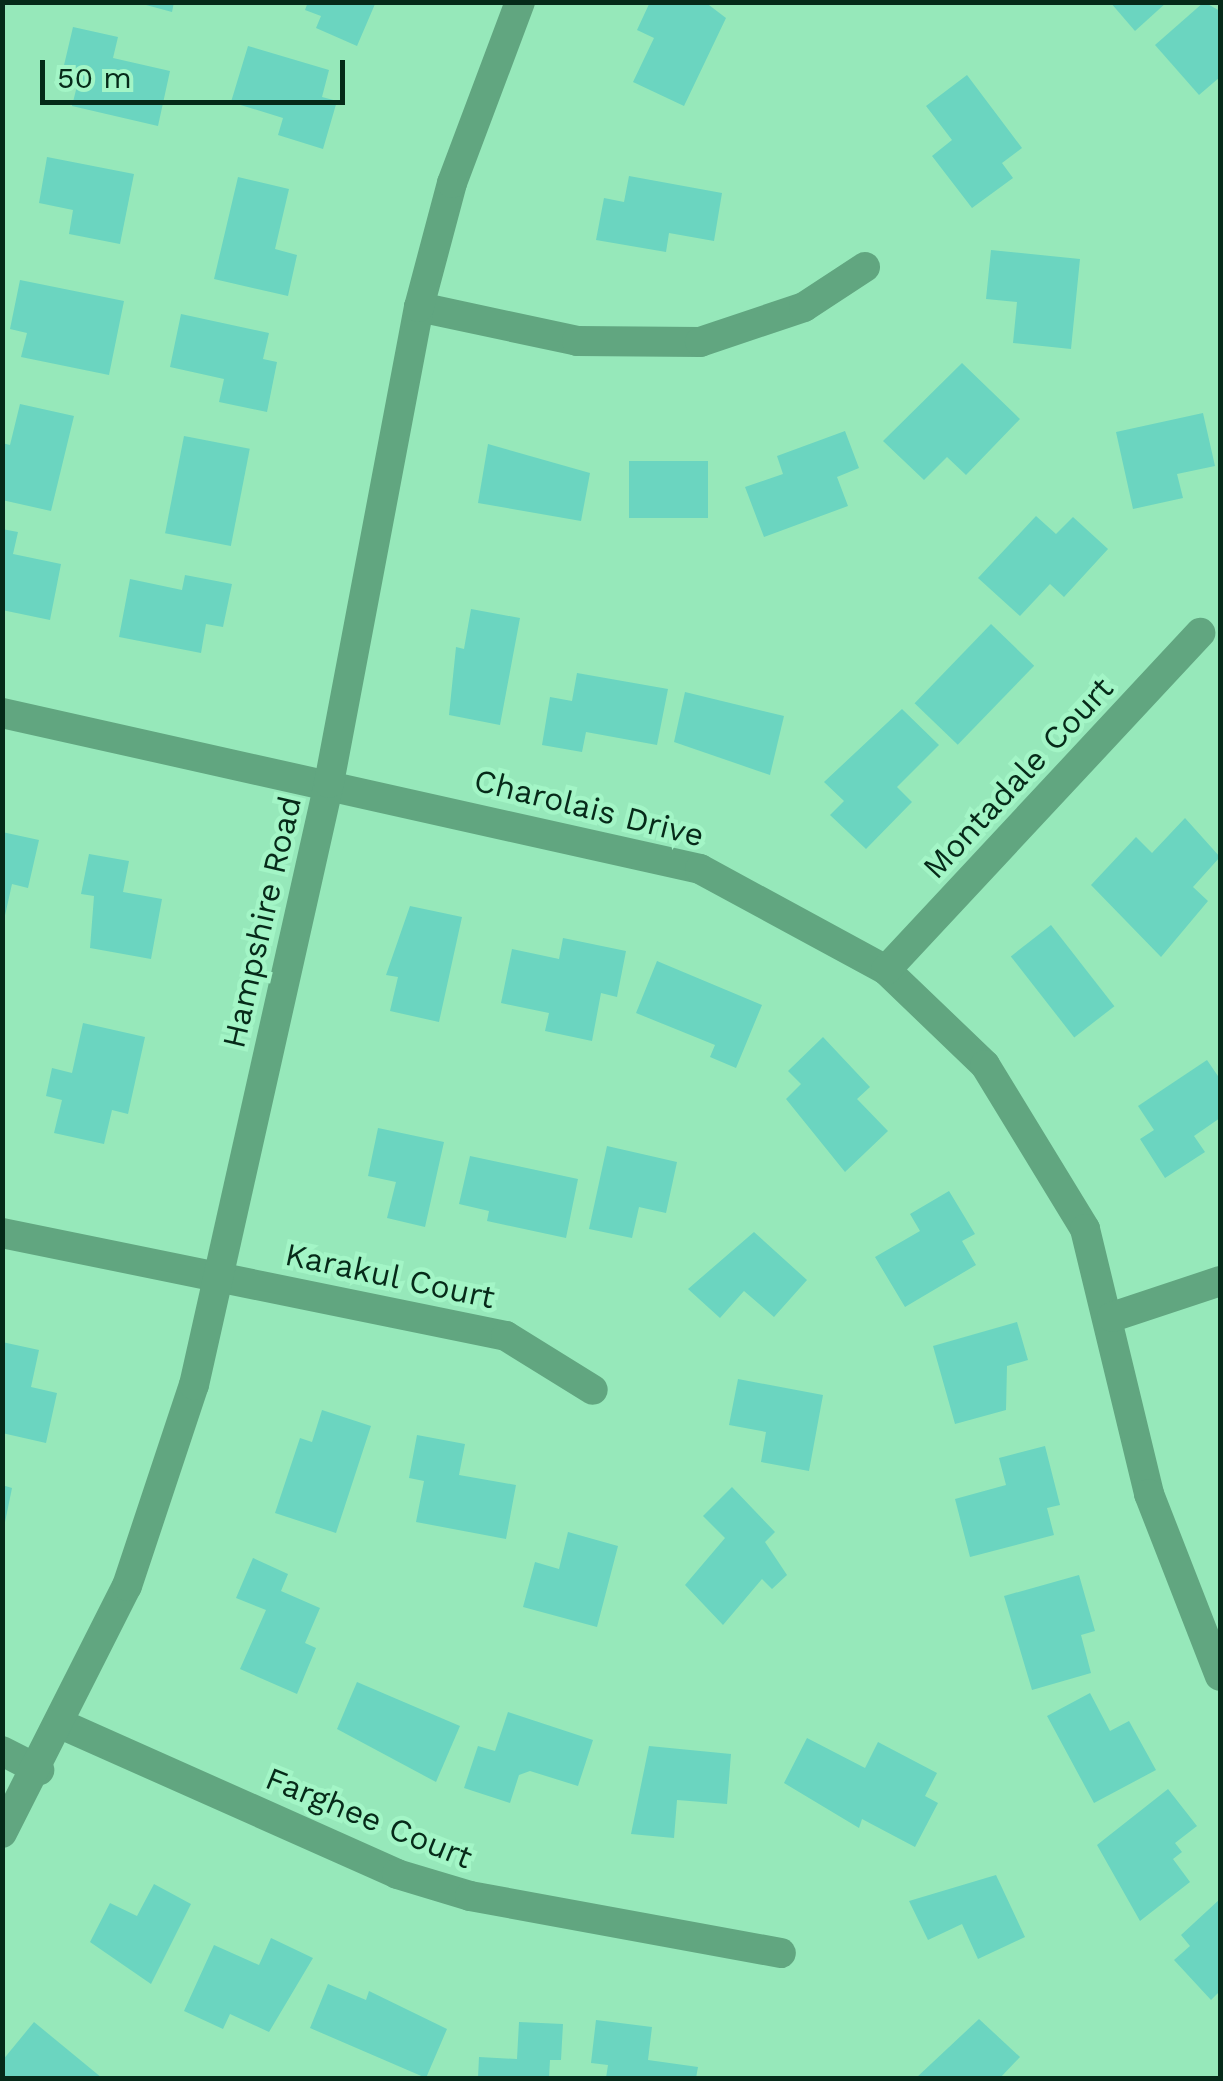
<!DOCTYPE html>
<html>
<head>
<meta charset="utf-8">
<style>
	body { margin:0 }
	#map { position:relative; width:1223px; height:2081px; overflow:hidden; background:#96e8ba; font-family:"Work Sans",sans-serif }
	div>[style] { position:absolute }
	.building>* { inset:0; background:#6bd5c0; transform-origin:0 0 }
	.street>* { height:30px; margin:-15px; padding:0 15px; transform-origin:15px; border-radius:15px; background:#61a680 }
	span { translate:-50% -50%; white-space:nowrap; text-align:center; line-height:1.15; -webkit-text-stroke:9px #a3f5c6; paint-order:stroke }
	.street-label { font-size:32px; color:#062a19 }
	.frame { position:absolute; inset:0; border:5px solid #062a19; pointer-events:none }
	.scale { position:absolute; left:40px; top:60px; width:305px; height:45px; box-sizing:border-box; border:5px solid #062a19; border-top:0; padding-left:12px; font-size:30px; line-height:35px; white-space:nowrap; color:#062a19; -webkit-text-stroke:8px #a3f5c6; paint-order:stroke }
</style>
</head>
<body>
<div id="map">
	<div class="building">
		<div style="clip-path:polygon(135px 2px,174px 2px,172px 12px)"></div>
		<div style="clip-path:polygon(308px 2px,372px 2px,375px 4px,357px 46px,316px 28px,321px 16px,305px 10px)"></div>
		<div style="clip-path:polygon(650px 2px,705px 2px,726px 18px,684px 106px,633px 82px,654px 38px,637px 30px)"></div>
		<div style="clip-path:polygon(1110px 2px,1167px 2px,1135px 31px)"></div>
		<div style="clip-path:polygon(1204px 2px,1220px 11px,1220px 77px,1199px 95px,1155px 45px)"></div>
		<div style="clip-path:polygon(73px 27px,118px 37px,113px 58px,170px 71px,158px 126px,72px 106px,78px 82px,61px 78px)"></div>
		<div style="clip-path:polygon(248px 46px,329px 70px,322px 97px,337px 101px,323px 149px,278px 135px,283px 118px,231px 102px)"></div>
		<div style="clip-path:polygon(967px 75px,1022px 148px,1002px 163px,1013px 178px,972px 208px,932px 156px,952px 140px,926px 106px)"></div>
		<div style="clip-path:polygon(47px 157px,134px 174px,120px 244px,69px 234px,73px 210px,39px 203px)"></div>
		<div style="clip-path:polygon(629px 176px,722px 193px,714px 241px,669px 233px,666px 252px,596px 240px,604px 198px,624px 202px)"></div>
		<div style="clip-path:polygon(238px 177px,289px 189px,275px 249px,297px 255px,288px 296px,214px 279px)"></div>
		<div style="clip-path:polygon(991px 250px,1080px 259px,1071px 349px,1013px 343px,1017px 302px,986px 299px)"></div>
		<div style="clip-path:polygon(20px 280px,124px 301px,109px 375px,21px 357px,27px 333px,10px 329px)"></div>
		<div style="clip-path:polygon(181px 314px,269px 333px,263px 359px,277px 362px,267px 412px,219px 402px,224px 379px,170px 367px)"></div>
		<div style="clip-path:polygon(962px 363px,1020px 419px,966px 475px,947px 457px,924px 480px,883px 441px)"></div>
		<div style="clip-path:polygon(20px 404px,74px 416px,51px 511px,2px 500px,2px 443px,10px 445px)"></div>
		<div style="clip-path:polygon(1203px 413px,1215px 466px,1177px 474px,1183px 498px,1133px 509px,1116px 432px)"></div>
		<div style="clip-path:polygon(845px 431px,859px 468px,837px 477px,848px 506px,764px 537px,745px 487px,783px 474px,777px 456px)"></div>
		<div style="left:184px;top:436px;width:67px;height:99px;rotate:11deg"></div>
		<div style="clip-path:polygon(488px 444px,590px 473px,581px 521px,478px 503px)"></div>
		<div style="left:629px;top:461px;width:79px;height:57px"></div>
		<div style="clip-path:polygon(1036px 516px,1056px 534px,1073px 517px,1108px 549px,1064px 597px,1050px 584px,1020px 616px,978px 578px)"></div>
		<div style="clip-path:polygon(2px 529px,18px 532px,13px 554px,61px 564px,50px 620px,2px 610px)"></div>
		<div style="clip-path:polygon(185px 575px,232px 584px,223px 627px,206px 624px,201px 653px,119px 637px,130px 579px,182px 590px)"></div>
		<div style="clip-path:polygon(471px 609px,520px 618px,500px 725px,449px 715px,456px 647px,464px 649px)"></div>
		<div style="left:991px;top:624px;width:60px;height:110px;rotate:44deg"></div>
		<div style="clip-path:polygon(577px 673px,668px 689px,657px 745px,586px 732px,582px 752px,542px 745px,550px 697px,572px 701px)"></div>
		<div style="clip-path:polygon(685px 692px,784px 716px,770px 775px,674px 742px)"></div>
		<div style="clip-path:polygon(902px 709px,939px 745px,897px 787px,912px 802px,866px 849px,830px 815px,844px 801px,824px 782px)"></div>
		<div style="clip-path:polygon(1185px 818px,1220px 857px,1193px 887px,1208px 901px,1161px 957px,1091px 885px,1136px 837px,1152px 853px)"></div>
		<div style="clip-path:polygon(2px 832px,39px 840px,28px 888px,12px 884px,4px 920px)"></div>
		<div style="clip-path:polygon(89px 854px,129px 861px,123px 892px,162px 899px,151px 959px,90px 948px,94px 896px,81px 894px)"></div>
		<div style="clip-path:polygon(410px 906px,462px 917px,439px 1022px,390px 1011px,398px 977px,386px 975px)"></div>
		<div style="left:1051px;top:925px;width:103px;height:51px;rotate:52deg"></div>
		<div style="clip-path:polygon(563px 938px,626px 951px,617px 997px,601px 993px,592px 1041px,545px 1031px,549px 1013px,501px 1003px,512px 949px,559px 959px)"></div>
		<div style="clip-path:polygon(657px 961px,762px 1005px,736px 1068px,710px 1057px,715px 1045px,636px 1013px)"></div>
		<div style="clip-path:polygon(83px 1023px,145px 1037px,128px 1114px,112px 1110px,104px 1144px,54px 1133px,62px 1100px,46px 1096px,52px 1068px,72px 1073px)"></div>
		<div style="clip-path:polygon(823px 1037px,870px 1087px,857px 1099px,888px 1131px,845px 1172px,786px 1099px,801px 1084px,788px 1071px)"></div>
		<div style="clip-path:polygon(1207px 1060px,1220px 1079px,1220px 1118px,1194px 1136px,1205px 1152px,1165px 1178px,1140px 1139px,1154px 1130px,1138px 1106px)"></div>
		<div style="clip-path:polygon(378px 1128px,444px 1142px,425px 1227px,387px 1218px,396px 1182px,368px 1176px)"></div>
		<div style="clip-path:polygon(607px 1146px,677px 1162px,666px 1213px,639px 1207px,632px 1238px,589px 1229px)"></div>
		<div style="clip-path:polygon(470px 1156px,578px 1179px,566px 1238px,487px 1221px,489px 1211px,459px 1204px)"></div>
		<div style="clip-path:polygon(949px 1191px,975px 1234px,962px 1241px,976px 1265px,905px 1307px,875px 1257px,920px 1231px,910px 1214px)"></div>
		<div style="clip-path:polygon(754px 1232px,807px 1280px,774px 1317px,744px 1291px,720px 1318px,688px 1289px)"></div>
		<div style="clip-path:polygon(1017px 1322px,1028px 1360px,1007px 1366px,1006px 1410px,955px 1424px,933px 1346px)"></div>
		<div style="clip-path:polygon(2px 1342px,39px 1350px,31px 1387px,57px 1393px,46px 1443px,2px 1433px)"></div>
		<div style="clip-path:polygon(738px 1379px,823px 1395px,809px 1471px,761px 1462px,766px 1432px,729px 1425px)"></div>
		<div style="clip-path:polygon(322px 1410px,371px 1426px,336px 1533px,275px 1513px,300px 1438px,312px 1442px)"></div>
		<div style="clip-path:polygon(417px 1435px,465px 1444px,459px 1475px,516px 1485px,506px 1539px,416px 1522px,424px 1481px,409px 1478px)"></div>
		<div style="clip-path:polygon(1045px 1446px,1060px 1505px,1047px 1508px,1054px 1535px,970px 1557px,955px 1499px,1006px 1485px,999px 1458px)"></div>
		<div style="clip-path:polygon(2px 1485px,12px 1488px,4px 1527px,2px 1527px)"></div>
		<div style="clip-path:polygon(732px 1487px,775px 1532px,765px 1542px,787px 1575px,772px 1589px,762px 1579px,723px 1625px,685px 1585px,725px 1538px,703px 1516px)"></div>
		<div style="clip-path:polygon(568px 1532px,618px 1546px,597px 1627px,523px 1607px,535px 1562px,559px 1569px)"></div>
		<div style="clip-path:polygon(253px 1558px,288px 1574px,281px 1591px,320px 1608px,305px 1643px,316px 1648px,297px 1694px,240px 1669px,266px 1610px,236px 1598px)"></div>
		<div style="clip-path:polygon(1079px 1575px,1095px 1631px,1081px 1635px,1091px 1673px,1032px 1690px,1004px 1596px)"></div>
		<div style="clip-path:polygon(357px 1682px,460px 1726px,436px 1782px,337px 1729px)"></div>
		<div style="clip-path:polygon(1090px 1693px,1110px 1731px,1129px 1721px,1156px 1770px,1094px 1803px,1047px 1716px)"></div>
		<div style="clip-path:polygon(508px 1712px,593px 1740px,578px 1786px,530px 1771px,519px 1775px,510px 1803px,464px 1788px,478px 1746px,495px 1751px)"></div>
		<div style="clip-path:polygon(807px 1738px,865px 1768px,878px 1742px,937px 1773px,925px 1796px,938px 1803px,915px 1847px,862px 1819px,859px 1828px,784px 1783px)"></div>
		<div style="clip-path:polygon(649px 1746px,731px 1754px,727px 1804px,677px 1800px,674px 1838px,631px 1834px)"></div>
		<div style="clip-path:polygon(1168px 1789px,1197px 1826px,1175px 1843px,1182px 1852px,1173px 1859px,1190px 1882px,1140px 1921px,1097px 1845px)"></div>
		<div style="clip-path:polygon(996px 1875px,1025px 1937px,978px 1959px,962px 1924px,928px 1940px,909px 1901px)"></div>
		<div style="clip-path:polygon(154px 1884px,191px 1904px,151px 1984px,90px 1942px,110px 1903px,137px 1916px)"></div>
		<div style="clip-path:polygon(1220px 1899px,1220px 1991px,1211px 2000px,1174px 1960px,1190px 1946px,1181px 1935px)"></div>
		<div style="clip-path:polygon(271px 1938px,313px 1958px,269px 2032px,230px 2014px,223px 2029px,184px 2011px,214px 1945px,259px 1965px)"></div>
		<div style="clip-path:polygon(328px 1984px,366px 2000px,369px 1991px,447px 2029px,426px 2078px,310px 2028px)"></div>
		<div style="clip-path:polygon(979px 2019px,1020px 2057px,1000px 2078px,916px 2078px)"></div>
		<div style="clip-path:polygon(596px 2020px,652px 2027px,648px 2060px,698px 2067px,696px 2078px,606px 2078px,608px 2065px,591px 2063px)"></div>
		<div style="clip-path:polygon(34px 2022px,102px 2078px,2px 2078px,2px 2061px)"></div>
		<div style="clip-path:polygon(519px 2022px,563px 2024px,561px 2060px,550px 2060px,549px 2078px,478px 2078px,479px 2057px,517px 2059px)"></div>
	</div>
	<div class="street">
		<div style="left:419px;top:307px;width:162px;rotate:12.1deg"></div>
		<div style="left:577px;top:341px;width:123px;rotate:0.5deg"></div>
		<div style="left:700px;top:342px;width:110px;rotate:-18.6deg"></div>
		<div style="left:804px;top:307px;width:73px;rotate:-33.3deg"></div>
		<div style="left:2px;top:713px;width:715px;rotate:12.6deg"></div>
		<div style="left:700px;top:869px;width:212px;rotate:28.5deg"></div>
		<div style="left:886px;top:970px;width:137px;rotate:43.8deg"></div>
		<div style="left:985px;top:1065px;width:192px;rotate:58.6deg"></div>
		<div style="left:1085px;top:1229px;width:273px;rotate:76.4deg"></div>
		<div style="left:1149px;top:1494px;width:195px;rotate:68.7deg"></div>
		<div style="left:886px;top:970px;width:461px;rotate:-47deg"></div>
		<div style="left:2px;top:1233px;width:514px;rotate:11.55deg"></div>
		<div style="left:506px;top:1336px;width:102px;rotate:31.8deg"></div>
		<div style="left:1112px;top:1317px;width:114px;rotate:-18.4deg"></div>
		<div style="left:63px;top:1725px;width:366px;rotate:24deg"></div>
		<div style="left:397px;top:1874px;width:76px;rotate:16.8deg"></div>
		<div style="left:470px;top:1896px;width:316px;rotate:10.4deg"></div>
		<div style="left:2px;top:1751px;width:42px;rotate:27.2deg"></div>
		<div style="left:2px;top:1833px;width:277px;rotate:-63.2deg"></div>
		<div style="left:127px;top:1586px;width:212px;rotate:-71.6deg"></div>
		<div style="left:194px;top:1385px;width:617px;rotate:-77.36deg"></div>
		<div style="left:329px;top:783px;width:484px;rotate:-79.3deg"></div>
		<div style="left:419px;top:307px;width:128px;rotate:-75.1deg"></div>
		<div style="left:452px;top:183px;width:193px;rotate:-69.4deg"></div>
	</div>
	<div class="street-label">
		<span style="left:1018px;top:778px;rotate:-47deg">Montadale Court</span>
		<span style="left:589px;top:808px;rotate:14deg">Charolais Drive</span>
		<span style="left:262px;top:922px;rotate:-77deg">Hampshire Road</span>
		<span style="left:390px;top:1276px;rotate:12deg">Karakul Court</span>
		<span style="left:369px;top:1818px;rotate:22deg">Farghee Court</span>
	</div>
	<div class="frame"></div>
	<div class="scale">50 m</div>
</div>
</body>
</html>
